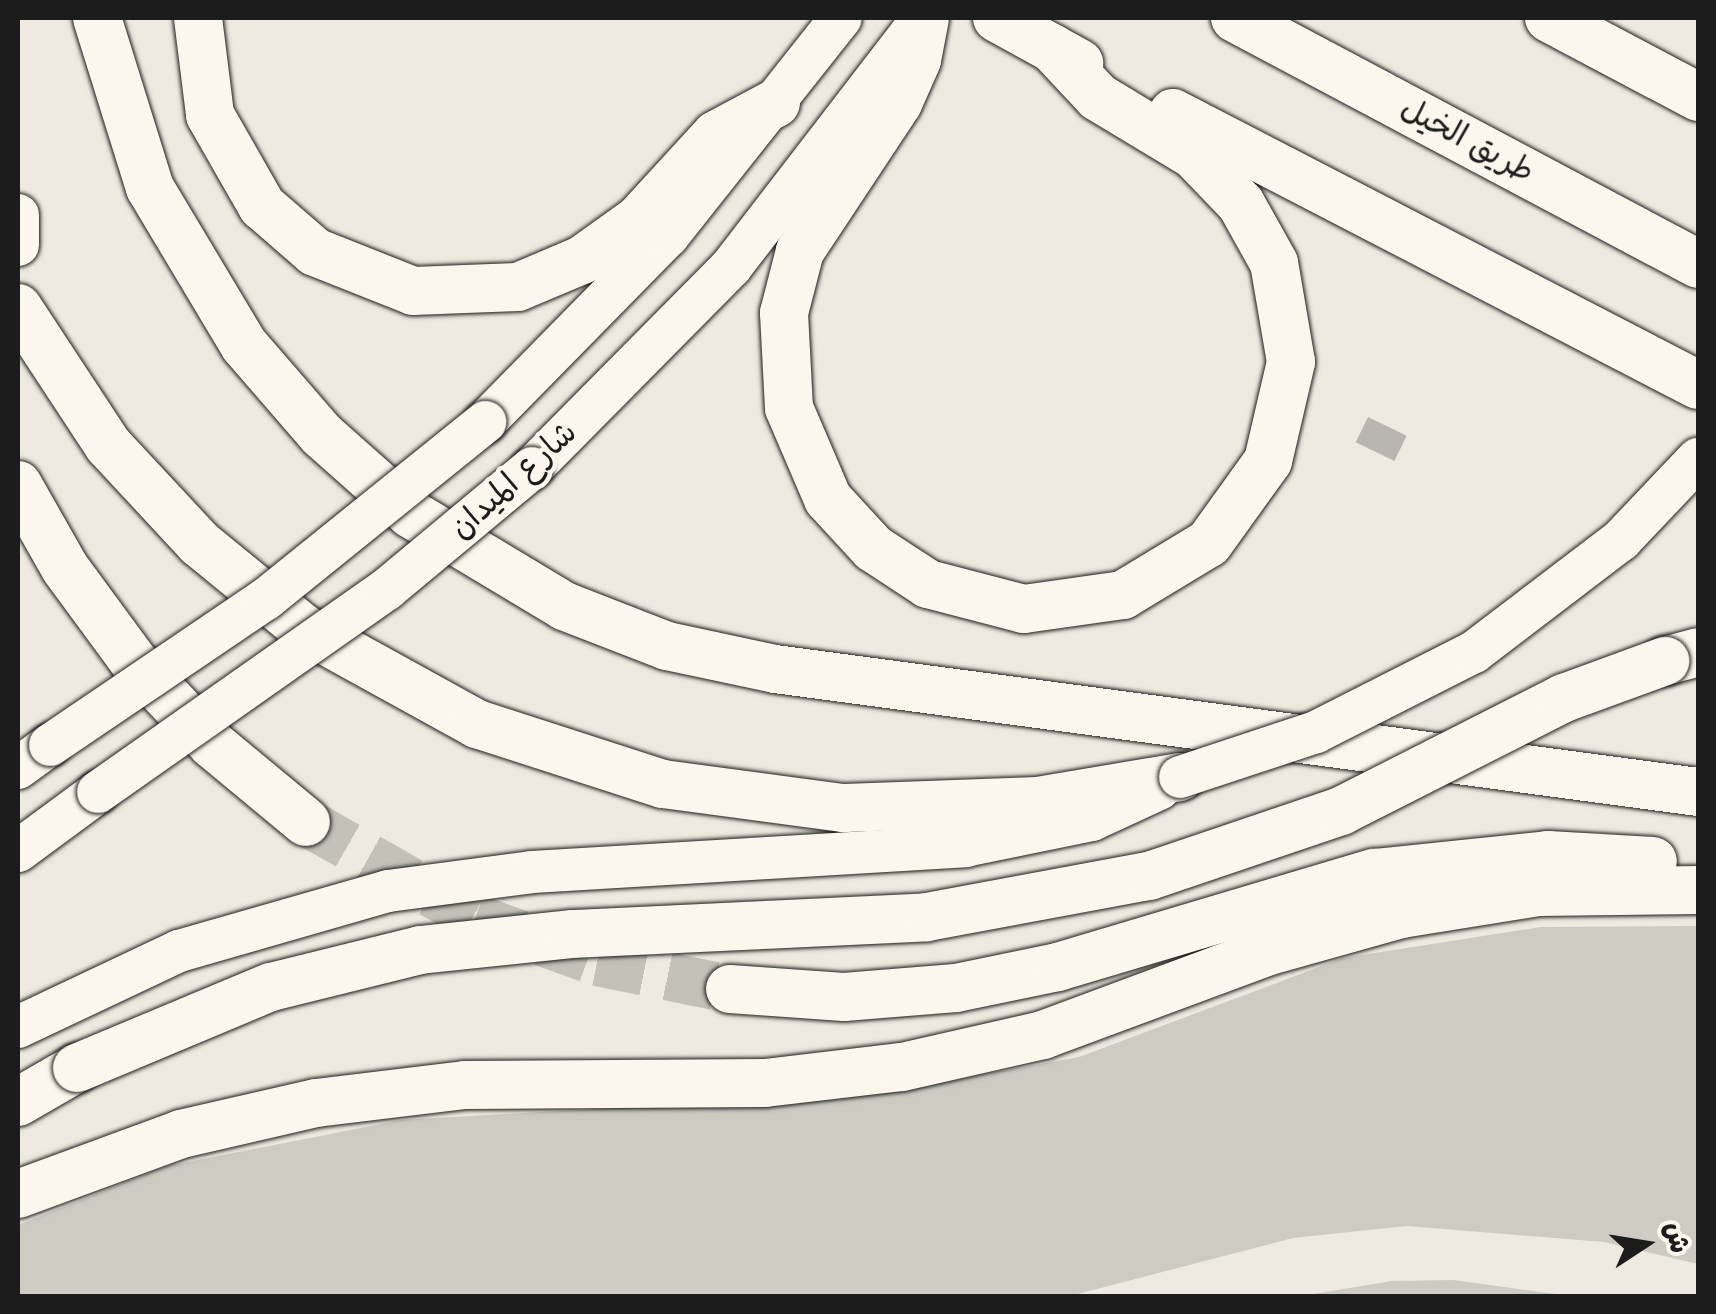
<!DOCTYPE html>
<html>
<head>
<meta charset="utf-8">
<style>
	body { margin:0 }
	#map { position:relative; width:1716px; height:1314px; overflow:hidden; background:#eeeadf; font-family:Mynerve,"Playpen Sans Arabic",sans-serif }
	div>[style] { position:absolute }
	.green>* { inset:0; background:#ceccc2 }
	.building>* { inset:0; background:#b9b6af; transform-origin:0 0 }
	.highway-tunnel>* { height:48px; margin-top:-24px; transform-origin:0; background:repeating-linear-gradient(90deg,#c4c1b8 0 48px,transparent 0 72px) }
	.roads { filter:drop-shadow(0 0 2px #1c1c1c) drop-shadow(0 0 2px #1c1c1c) }
	.major>* { height:42px; margin:-21px; padding:0 21px; transform-origin:21px; border-radius:21px; background:#fbf7ec }
	.highway>* { height:48px; margin:-24px; padding:0 24px; transform-origin:24px; border-radius:24px; background:#fbf7ec }
	.bridges { filter:drop-shadow(0 0 2px #1c1c1c) drop-shadow(0 0 2px #1c1c1c) }
	.major-bridge>* { height:42px; margin:-21px; padding:0 21px; transform-origin:21px; border-radius:21px; background:#fbf7ec }
	.highway-bridge>* { height:48px; margin:-24px; padding:0 24px; transform-origin:24px; border-radius:24px; background:#fbf7ec }
	span { translate:-50% -50%; white-space:nowrap; text-align:center; line-height:1.15; -webkit-text-stroke:9px #fbf7ec; paint-order:stroke }
	.street-label { font-size:32px; color:#1c1c1c }
	.frame { position:absolute; inset:0; border:20px solid #1c1c1c; pointer-events:none }
	.north { position:absolute; left:1596px; top:1194px; width:100px; height:100px; -webkit-text-stroke:8px #fbf7ec; paint-order:stroke; rotate:78deg; font-size:28px; font-weight:700; line-height:40px; text-align:center; color:#1c1c1c }
	.north::after { content:''; display:block; margin:auto; width:35px; height:45px; background:#1c1c1c; clip-path:polygon(50% 0,100% 100%,50% 72%,0 100%) }
</style>
</head>
<body>
<div id="map">
	<div class="green">
		<div style="clip-path:polygon(1698px 926px,1698px 1264px,1604px 1242px,1407px 1226px,1293px 1238px,1070px 1296px,18px 1296px,18px 1225px,167px 1166px,401px 1120px,880px 1093px,1079px 1057px,1343px 958px,1541px 927px)"></div>
		<div style="clip-path:polygon(1453px 1280px,1571px 1296px,1301px 1296px,1392px 1281px)"></div>
	</div>
	<div class="building">
		<div style="left:1368px;top:417px;width:43px;height:28px;rotate:26deg"></div>
	</div>
	<div class="highway-tunnel">
		<div style="left:306px;top:822px;width:194px;rotate:29.6deg"></div>
		<div style="left:475px;top:918px;width:130px;rotate:19.8deg"></div>
		<div style="left:597px;top:962px;width:136px;rotate:11.5deg"></div>
	</div>
	<div class="roads">
		<div class="major">
			<div style="left:18px;top:215px;width:30px;rotate:90deg"></div>
			<div style="left:485px;top:422px;width:261px;rotate:-45.5deg"></div>
			<div style="left:668px;top:236px;width:278px;rotate:-51.6deg"></div>
			<div style="left:532px;top:468px;width:283px;rotate:-45.3deg"></div>
			<div style="left:731px;top:267px;width:309px;rotate:-52.4deg"></div>
			<div style="left:18px;top:768px;width:39px;rotate:-36deg"></div>
			<div style="left:18px;top:851px;width:99px;rotate:-36.4deg"></div>
			<div style="left:18px;top:1027px;width:178px;rotate:-25.3deg"></div>
			<div style="left:179px;top:951px;width:217px;rotate:-16deg"></div>
			<div style="left:388px;top:891px;width:145px;rotate:-7.5deg"></div>
			<div style="left:532px;top:872px;width:434px;rotate:-3.4deg"></div>
			<div style="left:965px;top:846px;width:130px;rotate:-11.6deg"></div>
			<div style="left:1092px;top:820px;width:74px;rotate:-24.8deg"></div>
		</div>
		<div class="highway">
			<div style="left:97px;top:18px;width:178px;rotate:72.7deg"></div>
			<div style="left:150px;top:188px;width:183px;rotate:59.1deg"></div>
			<div style="left:244px;top:345px;width:119px;rotate:49.1deg"></div>
			<div style="left:322px;top:435px;width:119px;rotate:41.6deg"></div>
			<div style="left:411px;top:514px;width:179px;rotate:31deg"></div>
			<div style="left:564px;top:606px;width:110px;rotate:21.2deg"></div>
			<div style="left:667px;top:646px;width:110px;rotate:12deg"></div>
			<div style="left:775px;top:669px;width:931px;rotate:7.59deg"></div>
			<div style="left:198px;top:18px;width:98px;rotate:82.9deg"></div>
			<div style="left:210px;top:115px;width:105px;rotate:60.3deg"></div>
			<div style="left:262px;top:206px;width:70px;rotate:41deg"></div>
			<div style="left:315px;top:252px;width:105px;rotate:21.7deg"></div>
			<div style="left:413px;top:291px;width:105px;rotate:-2.2deg"></div>
			<div style="left:518px;top:287px;width:69px;rotate:-22.9deg"></div>
			<div style="left:582px;top:260px;width:70px;rotate:-35.7deg"></div>
			<div style="left:639px;top:219px;width:114px;rotate:-47.5deg"></div>
			<div style="left:716px;top:135px;width:68px;rotate:-28.1deg"></div>
			<div style="left:925px;top:18px;width:43px;rotate:100.8deg"></div>
			<div style="left:917px;top:60px;width:47px;rotate:113.8deg"></div>
			<div style="left:898px;top:103px;width:178px;rotate:123.5deg"></div>
			<div style="left:800px;top:251px;width:64px;rotate:104.5deg"></div>
			<div style="left:784px;top:313px;width:95px;rotate:87deg"></div>
			<div style="left:789px;top:408px;width:99px;rotate:66.8deg"></div>
			<div style="left:828px;top:499px;width:67px;rotate:47.4deg"></div>
			<div style="left:873px;top:548px;width:66px;rotate:33.2deg"></div>
			<div style="left:928px;top:584px;width:99px;rotate:14.6deg"></div>
			<div style="left:1024px;top:609px;width:100px;rotate:-8deg"></div>
			<div style="left:1123px;top:595px;width:100px;rotate:-31.2deg"></div>
			<div style="left:1209px;top:543px;width:101px;rotate:-54.3deg"></div>
			<div style="left:1268px;top:461px;width:102px;rotate:-76.9deg"></div>
			<div style="left:1291px;top:362px;width:100px;rotate:-99.7deg"></div>
			<div style="left:1274px;top:263px;width:68px;rotate:-119.2deg"></div>
			<div style="left:1241px;top:204px;width:68px;rotate:-133.8deg"></div>
			<div style="left:1194px;top:155px;width:112px;rotate:-148.9deg"></div>
			<div style="left:1098px;top:97px;width:67px;rotate:-133.2deg"></div>
			<div style="left:997px;top:18px;width:94px;rotate:28.8deg"></div>
			<div style="left:1235px;top:18px;width:524px;rotate:27.98deg"></div>
			<div style="left:1549px;top:18px;width:169px;rotate:27.9deg"></div>
			<div style="left:1173px;top:113px;width:591px;rotate:27.39deg"></div>
			<div style="left:18px;top:308px;width:164px;rotate:56.7deg"></div>
			<div style="left:108px;top:445px;width:134px;rotate:47.1deg"></div>
			<div style="left:199px;top:543px;width:134px;rotate:39.3deg"></div>
			<div style="left:303px;top:628px;width:199px;rotate:28.9deg"></div>
			<div style="left:477px;top:724px;width:195px;rotate:17.9deg"></div>
			<div style="left:663px;top:784px;width:183px;rotate:7.6deg"></div>
			<div style="left:844px;top:808px;width:194px;rotate:-2.1deg"></div>
			<div style="left:1038px;top:801px;width:144px;rotate:-9.6deg"></div>
			<div style="left:18px;top:485px;width:95px;rotate:60.5deg"></div>
			<div style="left:65px;top:568px;width:117px;rotate:53.7deg"></div>
			<div style="left:134px;top:662px;width:113px;rotate:46.4deg"></div>
			<div style="left:212px;top:744px;width:122px;rotate:39.7deg"></div>
			<div style="left:1665px;top:661px;width:34px;rotate:-15deg"></div>
			<div style="left:730px;top:989px;width:114px;rotate:4deg"></div>
			<div style="left:844px;top:997px;width:112px;rotate:-4.6deg"></div>
			<div style="left:956px;top:988px;width:104px;rotate:-11.6deg"></div>
			<div style="left:1058px;top:967px;width:330px;rotate:-16.6deg"></div>
			<div style="left:1374px;top:873px;width:175px;rotate:-5.9deg"></div>
			<div style="left:1548px;top:855px;width:105px;rotate:3.3deg"></div>
			<div style="left:18px;top:1102px;width:68px;rotate:-30deg"></div>
			<div style="left:18px;top:1194px;width:174px;rotate:-20.2deg"></div>
			<div style="left:181px;top:1134px;width:139px;rotate:-12.9deg"></div>
			<div style="left:316px;top:1103px;width:150px;rotate:-6.9deg"></div>
			<div style="left:465px;top:1085px;width:300px;rotate:-0.4deg"></div>
			<div style="left:765px;top:1083px;width:138px;rotate:-6.7deg"></div>
			<div style="left:902px;top:1067px;width:145px;rotate:-12.8deg"></div>
			<div style="left:1043px;top:1035px;width:238px;rotate:-20.4deg"></div>
			<div style="left:1266px;top:952px;width:140px;rotate:-15.7deg"></div>
			<div style="left:1401px;top:914px;width:139px;rotate:-9.1deg"></div>
			<div style="left:1538px;top:892px;width:160px;rotate:-0.7deg"></div>
		</div>
	</div>
	<div class="bridges">
		<div class="major-bridge">
			<div style="left:50px;top:745px;width:261px;rotate:-34.1deg"></div>
			<div style="left:266px;top:599px;width:282px;rotate:-38.9deg"></div>
			<div style="left:1180px;top:777px;width:143px;rotate:-18.3deg"></div>
			<div style="left:1316px;top:732px;width:177px;rotate:-26.9deg"></div>
			<div style="left:1474px;top:652px;width:185px;rotate:-37.3deg"></div>
			<div style="left:1621px;top:540px;width:112px;rotate:-46.5deg"></div>
			<div style="left:98px;top:792px;width:353px;rotate:-35.1deg"></div>
			<div style="left:387px;top:589px;width:189px;rotate:-39.8deg"></div>
		</div>
		<div class="highway-bridge">
			<div style="left:77px;top:1068px;width:210px;rotate:-22.7deg"></div>
			<div style="left:271px;top:987px;width:154px;rotate:-13.9deg"></div>
			<div style="left:420px;top:950px;width:154px;rotate:-6deg"></div>
			<div style="left:573px;top:934px;width:354px;rotate:-2.7deg"></div>
			<div style="left:927px;top:917px;width:226px;rotate:-10.5deg"></div>
			<div style="left:1149px;top:876px;width:203px;rotate:-18.7deg"></div>
			<div style="left:1341px;top:811px;width:250px;rotate:-26.9deg"></div>
			<div style="left:1564px;top:698px;width:108px;rotate:-20.1deg"></div>
		</div>
	</div>
	<div class="street-label">
		<span style="left:1467px;top:141px;rotate:28deg">طريق الخيل</span>
		<span style="left:514px;top:481px;rotate:-42deg">شارع الميدان</span>
	</div>
	<div class="frame"></div>
	<div class="north">ش</div>
</div>
</body>
</html>
